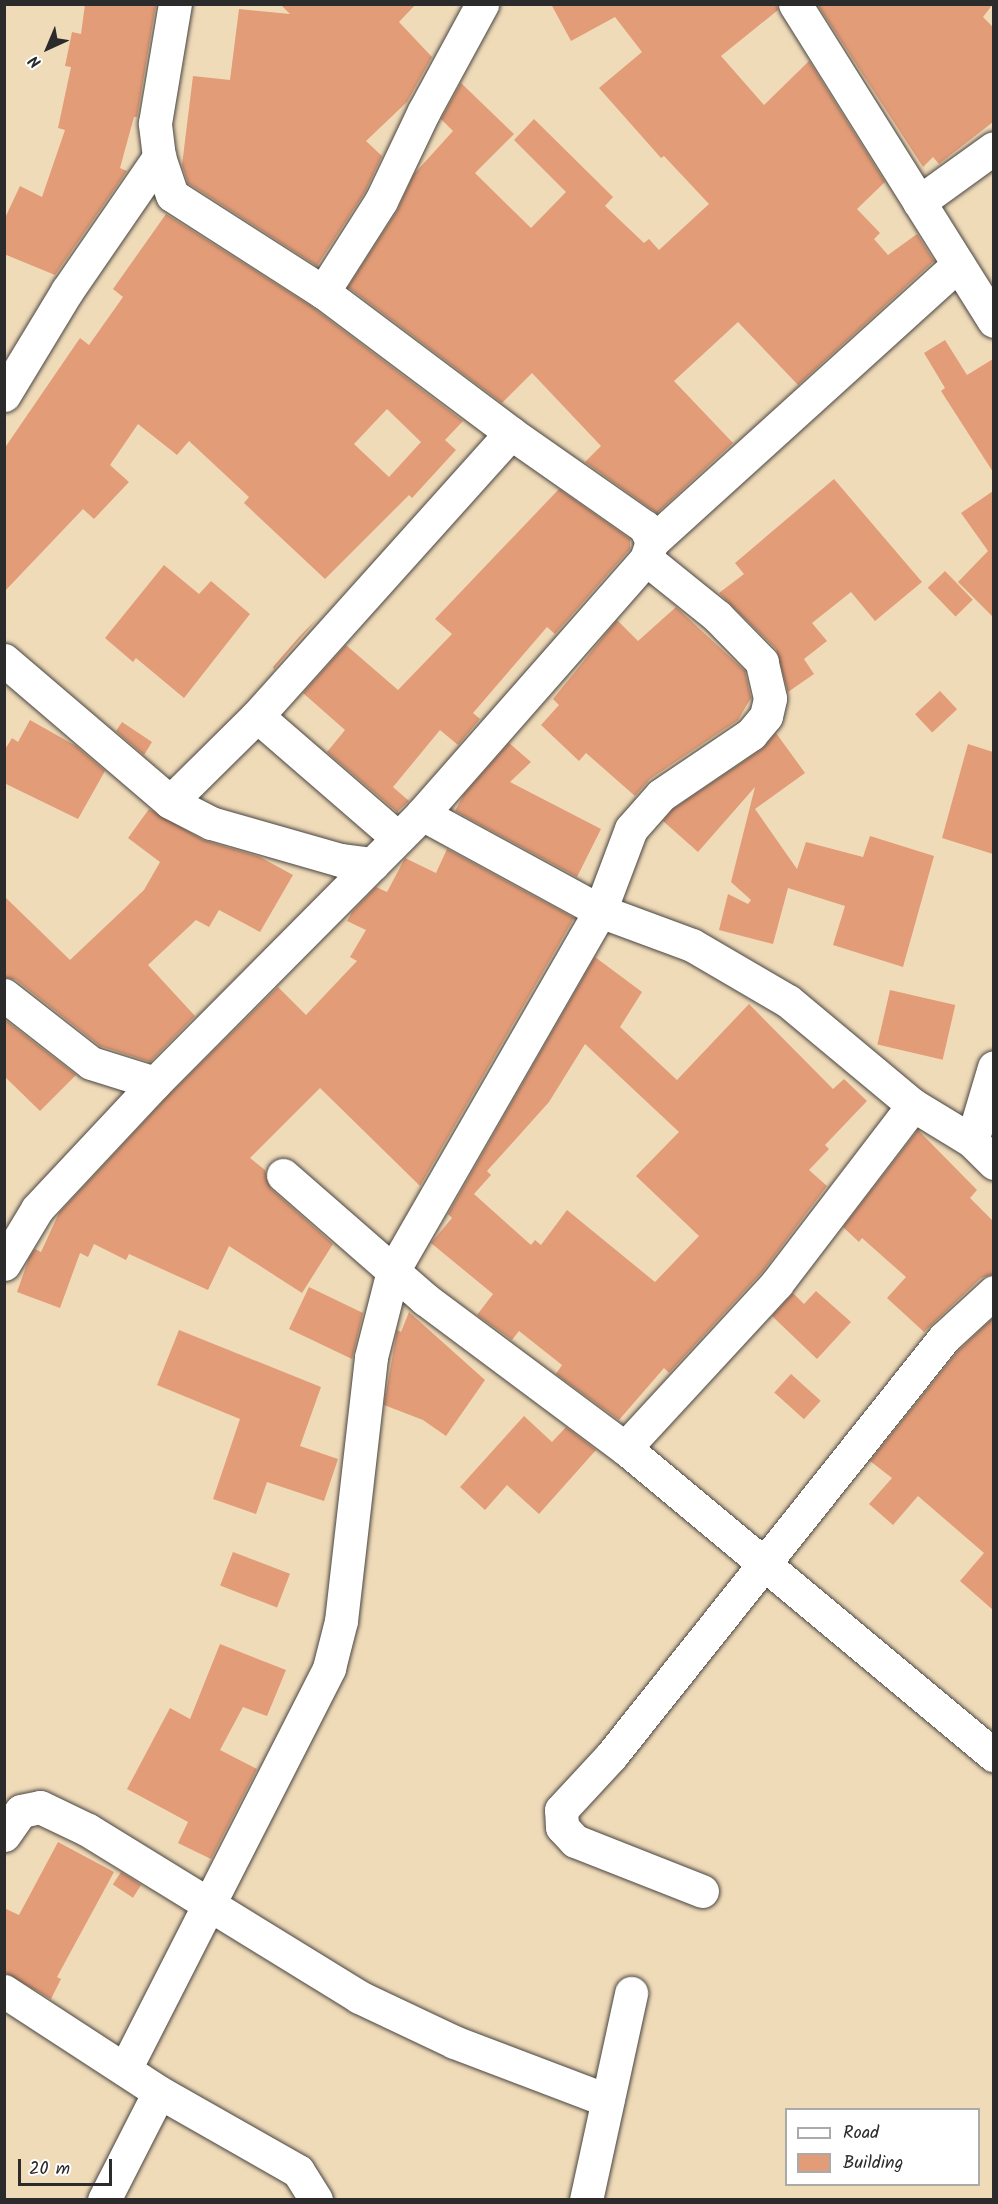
<!DOCTYPE html>
<html>
<head>
<meta charset="utf-8">
<style>
	body { margin:0 }
	#map { position:relative; width:998px; height:2204px; overflow:hidden; background:#f0dbb9; font-family:Kalam,sans-serif }
	div>[style] { position:absolute }
	.building>* { inset:0; background:#e39c78; transform-origin:0 0 }
	.roads { filter:drop-shadow(0 0 2px #494540) drop-shadow(0 0 2px #494540) }
	.street>* { height:33px; margin:-16.5px; padding:0 16.5px; transform-origin:16.5px; border-radius:16.5px; background:#fff }
	span { translate:-50% -50%; white-space:nowrap; text-align:center; line-height:1.15; -webkit-text-stroke:4.5px #fff; paint-order:stroke }
	.frame { position:absolute; inset:0; border:6px solid #2b2b2b; pointer-events:none }
	.legend { position:absolute; left:785px; top:2108px; width:195px; height:78px; box-sizing:border-box; background:#fff; border:2px solid #aaa; margin:0; padding:8px 10px; list-style:none; font-size:18px; color:#2b2b2b }
	.legend li { display:flex; align-items:center; gap:12px; height:30px }
	.legend b { width:30px; border:2px solid #aaa }
	.north { position:absolute; left:18px; top:18px; width:60px; height:60px; -webkit-text-stroke:4px #fff; paint-order:stroke; rotate:224deg; font-size:16px; font-weight:700; line-height:24px; text-align:center; color:#2b2b2b }
	.north::after { content:''; display:block; margin:auto; width:21px; height:27px; background:#2b2b2b; clip-path:polygon(50% 0,100% 100%,50% 72%,0 100%) }
	.scale { position:absolute; left:18px; top:2159px; width:94px; height:27px; box-sizing:border-box; border:3px solid #2b2b2b; border-top:0; padding-left:8px; font-size:18px; line-height:21px; white-space:nowrap; color:#2b2b2b; -webkit-text-stroke:4px #fff; paint-order:stroke }
</style>
</head>
<body>
<div id="map">
	<div class="building">
		<div style="clip-path:polygon(85px 4px,156px 4px,137px 117px,134px 117px,120px 168px,127px 171px,55px 275px,4px 254px,4px 220px,20px 186px,42px 197px,65px 130px,58px 128px,71px 67px,65px 66px,72px 32px,81px 34px)"></div>
		<div style="clip-path:polygon(280px 4px,416px 4px,399px 22px,432px 57px,407px 102px,366px 141px,382px 156px,365px 192px,317px 266px,188px 183px,182px 165px,193px 76px,230px 80px,239px 9px,290px 14px)"></div>
		<div style="clip-path:polygon(551px 4px,776px 4px,778px 10px,721px 56px,764px 105px,809px 61px,885px 182px,857px 209px,880px 233px,874px 239px,888px 255px,917px 234px,934px 261px,798px 385px,738px 322px,674px 381px,733px 443px,657px 513px,585px 462px,601px 446px,532px 373px,502px 403px,348px 287px,397px 211px,414px 174px,453px 131px,441px 119px,461px 83px,514px 134px,475px 173px,531px 228px,566px 192px,514px 140px,534px 119px,613px 197px,605px 206px,644px 243px,649px 239px,659px 250px,709px 204px,664px 156px,661px 158px,599px 88px,642px 52px,615px 17px,571px 41px)"></div>
		<div style="clip-path:polygon(817px 4px,993px 4px,983px 17px,993px 27px,993px 122px,939px 164px,933px 157px,923px 167px)"></div>
		<div style="clip-path:polygon(evenodd,166px 214px,312px 307px,463px 421px,445px 440px,456px 450px,412px 498px,409px 495px,325px 579px,244px 503px,249px 497px,189px 441px,177px 455px,138px 424px,110px 465px,129px 482px,94px 519px,83px 509px,4px 592px,4px 449px,80px 338px,89px 345px,123px 297px,113px 289px,166px 214px,387px 409px,421px 442px,389px 477px,354px 444px,387px 409px)"></div>
		<div style="clip-path:polygon(945px 340px,967px 375px,993px 359px,993px 472px,941px 391px,945px 388px,924px 353px)"></div>
		<div style="clip-path:polygon(834px 479px,922px 582px,875px 621px,851px 592px,812px 623px,827px 641px,804px 659px,814px 674px,788px 692px,776px 649px,719px 593px,744px 574px,735px 563px)"></div>
		<div style="clip-path:polygon(559px 489px,630px 539px,630px 549px,555px 634px,547px 627px,473px 713px,480px 719px,458px 745px,440px 730px,393px 787px,409px 801px,397px 812px,327px 752px,345px 730px,303px 693px,346px 645px,398px 690px,452px 634px,435px 619px)"></div>
		<div style="clip-path:polygon(993px 491px,993px 617px,958px 582px,988px 551px,961px 513px)"></div>
		<div style="clip-path:polygon(164px 565px,199px 594px,211px 581px,250px 614px,184px 698px,136px 658px,133px 662px,105px 638px)"></div>
		<div style="left:945px;top:571px;width:40px;height:24px;rotate:46deg"></div>
		<div style="clip-path:polygon(676px 607px,745px 671px,751px 698px,738px 720px,650px 779px,635px 796px,586px 753px,579px 761px,541px 725px,559px 705px,553px 699px,617px 620px,638px 641px)"></div>
		<div style="clip-path:polygon(317px 619px,274px 669px,273px 667px,300px 636px)"></div>
		<div style="left:940px;top:691px;width:25px;height:34px;rotate:47deg"></div>
		<div style="clip-path:polygon(30px 720px,76px 746px,105px 771px,78px 819px,4px 783px,4px 751px,12px 738px,18px 742px)"></div>
		<div style="clip-path:polygon(122px 722px,152px 742px,144px 755px,116px 731px)"></div>
		<div style="clip-path:polygon(776px 733px,805px 773px,755px 809px,797px 869px,806px 842px,863px 857px,870px 836px,934px 856px,903px 967px,833px 945px,845px 906px,788px 888px,773px 944px,719px 930px,728px 894px,748px 904px,751px 900px,731px 882px,755px 787px,698px 852px,663px 821px,673px 809px,762px 749px)"></div>
		<div style="clip-path:polygon(509px 743px,531px 762px,510px 782px,601px 829px,577px 877px,455px 811px,464px 794px)"></div>
		<div style="clip-path:polygon(968px 744px,993px 752px,993px 854px,942px 838px)"></div>
		<div style="clip-path:polygon(149px 809px,203px 840px,260px 857px,293px 875px,260px 932px,219px 910px,209px 927px,196px 920px,148px 965px,195px 1016px,150px 1062px,100px 1046px,16px 980px,4px 977px,4px 896px,70px 960px,144px 890px,160px 862px,128px 838px)"></div>
		<div style="clip-path:polygon(447px 849px,574px 918px,420px 1186px,320px 1088px,250px 1158px,265px 1170px,271px 1189px,333px 1244px,302px 1293px,229px 1246px,208px 1290px,129px 1254px,126px 1260px,94px 1244px,88px 1257px,80px 1253px,60px 1308px,17px 1292px,29px 1258px,35px 1249px,41px 1252px,59px 1213px,168px 1096px,278px 987px,306px 1015px,357px 961px,350px 957px,366px 930px,347px 921px,352px 912px,376px 887px,387px 892px,405px 858px,436px 873px)"></div>
		<div style="clip-path:polygon(evenodd,595px 957px,642px 992px,620px 1027px,677px 1080px,749px 1004px,833px 1089px,844px 1079px,867px 1101px,825px 1145px,829px 1149px,809px 1170px,827px 1186px,763px 1271px,669px 1373px,664px 1368px,619px 1420px,556px 1374px,562px 1365px,519px 1331px,512px 1340px,477px 1315px,493px 1294px,431px 1243px,452px 1218px,448px 1214px,595px 957px,585px 1044px,679px 1132px,636px 1176px,699px 1236px,655px 1282px,567px 1210px,541px 1245px,535px 1240px,531px 1245px,474px 1194px,491px 1175px,487px 1171px,549px 1102px,585px 1044px)"></div>
		<div style="left:890px;top:990px;width:67px;height:56px;rotate:13deg"></div>
		<div style="clip-path:polygon(4px 1019px,76px 1075px,40px 1111px,4px 1076px)"></div>
		<div style="clip-path:polygon(918px 1130px,977px 1190px,970px 1198px,993px 1221px,993px 1274px,981px 1278px,924px 1332px,887px 1298px,906px 1277px,862px 1238px,859px 1242px,843px 1227px)"></div>
		<div style="clip-path:polygon(309px 1287px,363px 1313px,352px 1359px,289px 1329px)"></div>
		<div style="clip-path:polygon(816px 1291px,851px 1322px,817px 1359px,772px 1316px,793px 1293px,804px 1304px)"></div>
		<div style="clip-path:polygon(409px 1312px,485px 1380px,446px 1436px,423px 1420px,384px 1405px,397px 1330px,401px 1332px)"></div>
		<div style="clip-path:polygon(993px 1318px,993px 1610px,960px 1581px,984px 1553px,918px 1496px,893px 1525px,869px 1504px,892px 1478px,870px 1461px,958px 1351px)"></div>
		<div style="clip-path:polygon(179px 1330px,321px 1387px,300px 1446px,338px 1459px,324px 1501px,267px 1482px,256px 1514px,213px 1499px,240px 1419px,157px 1385px)"></div>
		<div style="left:791px;top:1374px;width:40px;height:25px;rotate:42deg"></div>
		<div style="clip-path:polygon(524px 1416px,552px 1442px,566px 1427px,596px 1450px,539px 1514px,507px 1485px,485px 1510px,460px 1487px)"></div>
		<div style="left:233px;top:1552px;width:61px;height:36px;rotate:21deg"></div>
		<div style="clip-path:polygon(220px 1644px,286px 1670px,267px 1716px,243px 1707px,220px 1750px,257px 1769px,211px 1859px,178px 1843px,188px 1822px,127px 1789px,170px 1708px,190px 1719px)"></div>
		<div style="clip-path:polygon(58px 1842px,114px 1872px,57px 1977px,61px 1979px,51px 1999px,4px 1972px,4px 1908px,19px 1915px)"></div>
		<div style="left:121px;top:1872px;width:24px;height:15px;rotate:33deg"></div>
	</div>
	<div class="roads">
		<div class="street">
			<div style="left:795px;top:4px;width:374px;rotate:57.9deg"></div>
			<div style="left:919px;top:202px;width:92px;rotate:-35.8deg"></div>
			<div style="left:323px;top:292px;width:108px;rotate:-57.5deg"></div>
			<div style="left:381px;top:201px;width:100px;rotate:-64.5deg"></div>
			<div style="left:424px;top:111px;width:122px;rotate:-61.5deg"></div>
			<div style="left:4px;top:395px;width:122px;rotate:-58.8deg"></div>
			<div style="left:67px;top:291px;width:163px;rotate:-55.5deg"></div>
			<div style="left:652px;top:542px;width:413px;rotate:-42.2deg"></div>
			<div style="left:4px;top:660px;width:218px;rotate:40.5deg"></div>
			<div style="left:170px;top:802px;width:46px;rotate:27.1deg"></div>
			<div style="left:211px;top:823px;width:134px;rotate:16deg"></div>
			<div style="left:340px;top:860px;width:33px;rotate:7deg"></div>
			<div style="left:257px;top:716px;width:186px;rotate:40.9deg"></div>
			<div style="left:170px;top:802px;width:122px;rotate:-44.7deg"></div>
			<div style="left:257px;top:716px;width:380px;rotate:-48.1deg"></div>
			<div style="left:422px;top:814px;width:203px;rotate:28.6deg"></div>
			<div style="left:600px;top:911px;width:98px;rotate:20.3deg"></div>
			<div style="left:692px;top:945px;width:111px;rotate:30.3deg"></div>
			<div style="left:788px;top:1001px;width:163px;rotate:39.8deg"></div>
			<div style="left:913px;top:1105px;width:69px;rotate:31.4deg"></div>
			<div style="left:972px;top:1141px;width:31px;rotate:45deg"></div>
			<div style="left:4px;top:995px;width:110px;rotate:38deg"></div>
			<div style="left:91px;top:1063px;width:67px;rotate:17.4deg"></div>
			<div style="left:972px;top:1141px;width:77px;rotate:-73.4deg"></div>
			<div style="left:283px;top:1175px;width:189px;rotate:41.1deg"></div>
			<div style="left:425px;top:1299px;width:249px;rotate:36.7deg"></div>
			<div style="left:625px;top:1448px;width:480px;rotate:39.8deg"></div>
			<div style="left:4px;top:1264px;width:64px;rotate:-59deg"></div>
			<div style="left:37px;top:1209px;width:173px;rotate:-46.9deg"></div>
			<div style="left:155px;top:1083px;width:379px;rotate:-45.2deg"></div>
			<div style="left:422px;top:814px;width:339px;rotate:-48.7deg"></div>
			<div style="left:646px;top:559px;width:18px;rotate:-71deg"></div>
			<div style="left:652px;top:542px;width:17px;rotate:-115deg"></div>
			<div style="left:645px;top:527px;width:164px;rotate:-145deg"></div>
			<div style="left:511px;top:433px;width:235px;rotate:-143.1deg"></div>
			<div style="left:323px;top:292px;width:179px;rotate:-147.3deg"></div>
			<div style="left:172px;top:195px;width:40px;rotate:-108.9deg"></div>
			<div style="left:159px;top:157px;width:34px;rotate:-97deg"></div>
			<div style="left:155px;top:123px;width:121px;rotate:-80.5deg"></div>
			<div style="left:625px;top:1448px;width:224px;rotate:-47.3deg"></div>
			<div style="left:777px;top:1283px;width:224px;rotate:-52.6deg"></div>
			<div style="left:4px;top:1835px;width:29px;rotate:-55deg"></div>
			<div style="left:21px;top:1811px;width:19px;rotate:-12deg"></div>
			<div style="left:40px;top:1807px;width:53px;rotate:25.6deg"></div>
			<div style="left:88px;top:1830px;width:318px;rotate:31.6deg"></div>
			<div style="left:359px;top:1997px;width:105px;rotate:25.3deg"></div>
			<div style="left:454px;top:2042px;width:164px;rotate:20.8deg"></div>
			<div style="left:702px;top:1891px;width:136px;rotate:-158.5deg"></div>
			<div style="left:575px;top:1841px;width:19px;rotate:-133deg"></div>
			<div style="left:562px;top:1827px;width:17px;rotate:-93deg"></div>
			<div style="left:561px;top:1810px;width:74px;rotate:-47.2deg"></div>
			<div style="left:611px;top:1756px;width:534px;rotate:-51.46deg"></div>
			<div style="left:944px;top:1338px;width:68px;rotate:-42.6deg"></div>
			<div style="left:4px;top:1991px;width:185px;rotate:33.1deg"></div>
			<div style="left:159px;top:2092px;width:160px;rotate:29.6deg"></div>
			<div style="left:298px;top:2171px;width:34px;rotate:58deg"></div>
			<div style="left:125px;top:2069px;width:450px;rotate:-63deg"></div>
			<div style="left:329px;top:1668px;width:49px;rotate:-75.7deg"></div>
			<div style="left:341px;top:1621px;width:266px;rotate:-83.5deg"></div>
			<div style="left:371px;top:1357px;width:89px;rotate:-75.7deg"></div>
			<div style="left:393px;top:1271px;width:415px;rotate:-60.1deg"></div>
			<div style="left:600px;top:911px;width:88px;rotate:-69.3deg"></div>
			<div style="left:631px;top:829px;width:45px;rotate:-48.6deg"></div>
			<div style="left:661px;top:795px;width:109px;rotate:-34.1deg"></div>
			<div style="left:751px;top:734px;width:23px;rotate:-50deg"></div>
			<div style="left:766px;top:716px;width:18px;rotate:-77deg"></div>
			<div style="left:770px;top:698px;width:37px;rotate:-103deg"></div>
			<div style="left:762px;top:662px;width:64px;rotate:-134.4deg"></div>
			<div style="left:717px;top:616px;width:91px;rotate:-141.2deg"></div>
			<div style="left:104px;top:2200px;width:121px;rotate:-63deg"></div>
			<div style="left:586px;top:2200px;width:212px;rotate:-77.7deg"></div>
		</div>
	</div>
	<div class="frame"></div>
	<ul class="legend">
	<li><b style="height:8px;background:#fff"></b>Road</li>
	<li><b style="height:16px;background:#e39c78"></b>Building</li>
	</ul>
	<div class="north">N</div>
	<div class="scale">20 m</div>
</div>
</body>
</html>
